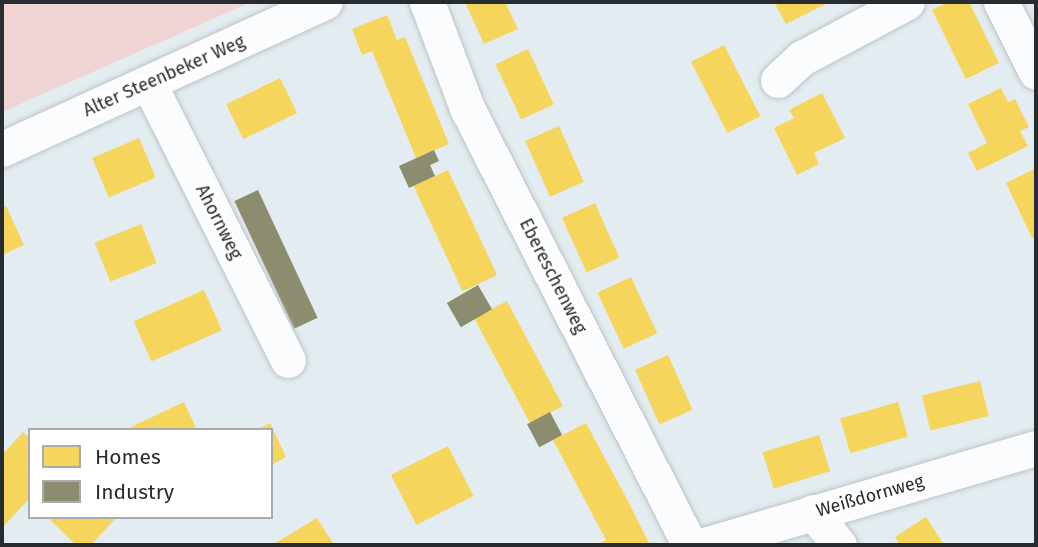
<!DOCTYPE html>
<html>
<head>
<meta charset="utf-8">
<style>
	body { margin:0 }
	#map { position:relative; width:1038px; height:547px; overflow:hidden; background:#e3ecf0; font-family:"Fira Sans",sans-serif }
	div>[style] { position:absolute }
	.green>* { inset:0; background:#efd4d3 }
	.homes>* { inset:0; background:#f6d55c; transform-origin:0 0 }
	.industry>* { inset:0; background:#8c8c6e; transform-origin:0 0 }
	.roads { filter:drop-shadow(0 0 2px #bcc3c6) drop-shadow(0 0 2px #bcc3c6) }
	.minor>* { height:35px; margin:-17.5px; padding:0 17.5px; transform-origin:17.5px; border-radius:17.5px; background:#fbfcfd }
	span { translate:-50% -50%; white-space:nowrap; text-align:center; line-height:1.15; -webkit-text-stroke:7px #fff; paint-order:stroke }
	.street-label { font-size:18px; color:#262c2f }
	.frame { position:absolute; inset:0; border:4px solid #262c2f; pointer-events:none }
	.legend { position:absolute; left:28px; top:428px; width:245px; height:91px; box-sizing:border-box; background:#fff; border:2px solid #a8abac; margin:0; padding:9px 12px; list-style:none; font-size:21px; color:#262c2f }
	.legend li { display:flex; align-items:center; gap:14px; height:35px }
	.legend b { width:35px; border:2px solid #a8abac }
</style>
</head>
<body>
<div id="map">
	<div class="green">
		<div style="clip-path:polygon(2px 2px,251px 2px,2px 112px)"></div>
	</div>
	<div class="homes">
		<div style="clip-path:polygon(465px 2px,505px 2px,518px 29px,484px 44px)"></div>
		<div style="clip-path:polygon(774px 2px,830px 2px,786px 24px)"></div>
		<div style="clip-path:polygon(948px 2px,969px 2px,999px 63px,966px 79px,932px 10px)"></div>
		<div style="clip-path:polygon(387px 15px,397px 40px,405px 37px,449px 144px,416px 158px,372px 51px,362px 55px,352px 29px)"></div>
		<div style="left:724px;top:45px;width:80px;height:37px;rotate:63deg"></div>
		<div style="left:528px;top:49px;width:61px;height:36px;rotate:65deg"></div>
		<div style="left:280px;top:78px;width:39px;height:60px;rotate:64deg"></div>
		<div style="clip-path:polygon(1001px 88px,1008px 102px,1015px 99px,1029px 127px,1020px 131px,1028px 146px,977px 171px,968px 153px,987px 143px,968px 104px)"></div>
		<div style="clip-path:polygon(822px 93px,845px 138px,814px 153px,819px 164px,797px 175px,774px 128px,794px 118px,789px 110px)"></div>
		<div style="left:559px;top:126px;width:61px;height:37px;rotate:66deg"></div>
		<div style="left:139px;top:138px;width:43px;height:51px;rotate:67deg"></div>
		<div style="clip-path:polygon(1036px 168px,1036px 236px,1032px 238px,1006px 183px)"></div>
		<div style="left:448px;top:170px;width:116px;height:38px;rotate:65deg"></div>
		<div style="left:595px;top:203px;width:60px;height:36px;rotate:66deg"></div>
		<div style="clip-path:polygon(6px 206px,24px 245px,2px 255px,2px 208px)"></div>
		<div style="left:141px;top:224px;width:42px;height:50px;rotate:68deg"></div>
		<div style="left:631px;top:277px;width:62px;height:37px;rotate:65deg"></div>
		<div style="left:204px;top:290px;width:44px;height:77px;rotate:66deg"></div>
		<div style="left:507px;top:301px;width:119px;height:37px;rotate:62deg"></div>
		<div style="left:668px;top:355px;width:60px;height:36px;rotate:66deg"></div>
		<div style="left:980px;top:381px;width:36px;height:60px;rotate:76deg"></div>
		<div style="clip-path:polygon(184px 402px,197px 430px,132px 430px,131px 427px)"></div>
		<div style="left:898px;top:402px;width:36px;height:60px;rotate:74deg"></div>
		<div style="clip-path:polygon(270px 423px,286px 457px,271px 465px,271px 430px,256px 430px)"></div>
		<div style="clip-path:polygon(586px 423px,628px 501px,650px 545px,597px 545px,606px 540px,553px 440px)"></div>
		<div style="clip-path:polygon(23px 432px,30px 438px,30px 501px,28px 500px,2px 528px,2px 455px)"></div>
		<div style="left:819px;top:435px;width:38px;height:59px;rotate:73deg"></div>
		<div style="left:448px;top:446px;width:56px;height:64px;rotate:63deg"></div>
		<div style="clip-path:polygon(47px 517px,117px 517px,91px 545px,76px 545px)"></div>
		<div style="clip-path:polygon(926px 517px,944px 545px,900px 545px,895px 537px)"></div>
		<div style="clip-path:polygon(317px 518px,334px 545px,272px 545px)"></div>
	</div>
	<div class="industry">
		<div style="clip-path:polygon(434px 150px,439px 161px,430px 165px,435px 176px,409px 188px,399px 166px)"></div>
		<div style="left:258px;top:190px;width:141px;height:26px;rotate:65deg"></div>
		<div style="left:478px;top:285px;width:28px;height:36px;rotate:60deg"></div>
		<div style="left:550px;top:412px;width:26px;height:26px;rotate:62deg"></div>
	</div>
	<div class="roads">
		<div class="minor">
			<div style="left:427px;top:2px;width:113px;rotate:69.3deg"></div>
			<div style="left:467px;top:108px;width:491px;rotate:63deg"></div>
			<div style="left:1001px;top:2px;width:78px;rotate:63.4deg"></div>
			<div style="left:778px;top:80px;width:33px;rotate:-43deg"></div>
			<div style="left:802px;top:58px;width:119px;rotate:-28.1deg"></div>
			<div style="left:149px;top:84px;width:309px;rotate:63.3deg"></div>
			<div style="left:2px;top:149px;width:355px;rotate:-24.5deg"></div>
			<div style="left:813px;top:512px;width:42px;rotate:51.8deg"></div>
			<div style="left:704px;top:545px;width:346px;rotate:-16.3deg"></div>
		</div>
	</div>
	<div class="street-label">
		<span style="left:164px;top:76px;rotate:-24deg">Alter Steenbeker Weg</span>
		<span style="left:219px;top:222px;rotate:63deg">Ahornweg</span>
		<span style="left:553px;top:276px;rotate:63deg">Ebereschenweg</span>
		<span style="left:870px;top:496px;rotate:-16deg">Weißdornweg</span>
	</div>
	<div class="frame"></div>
	<ul class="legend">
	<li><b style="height:19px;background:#f6d55c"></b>Homes</li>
	<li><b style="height:19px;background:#8c8c6e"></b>Industry</li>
	</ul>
</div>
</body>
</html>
